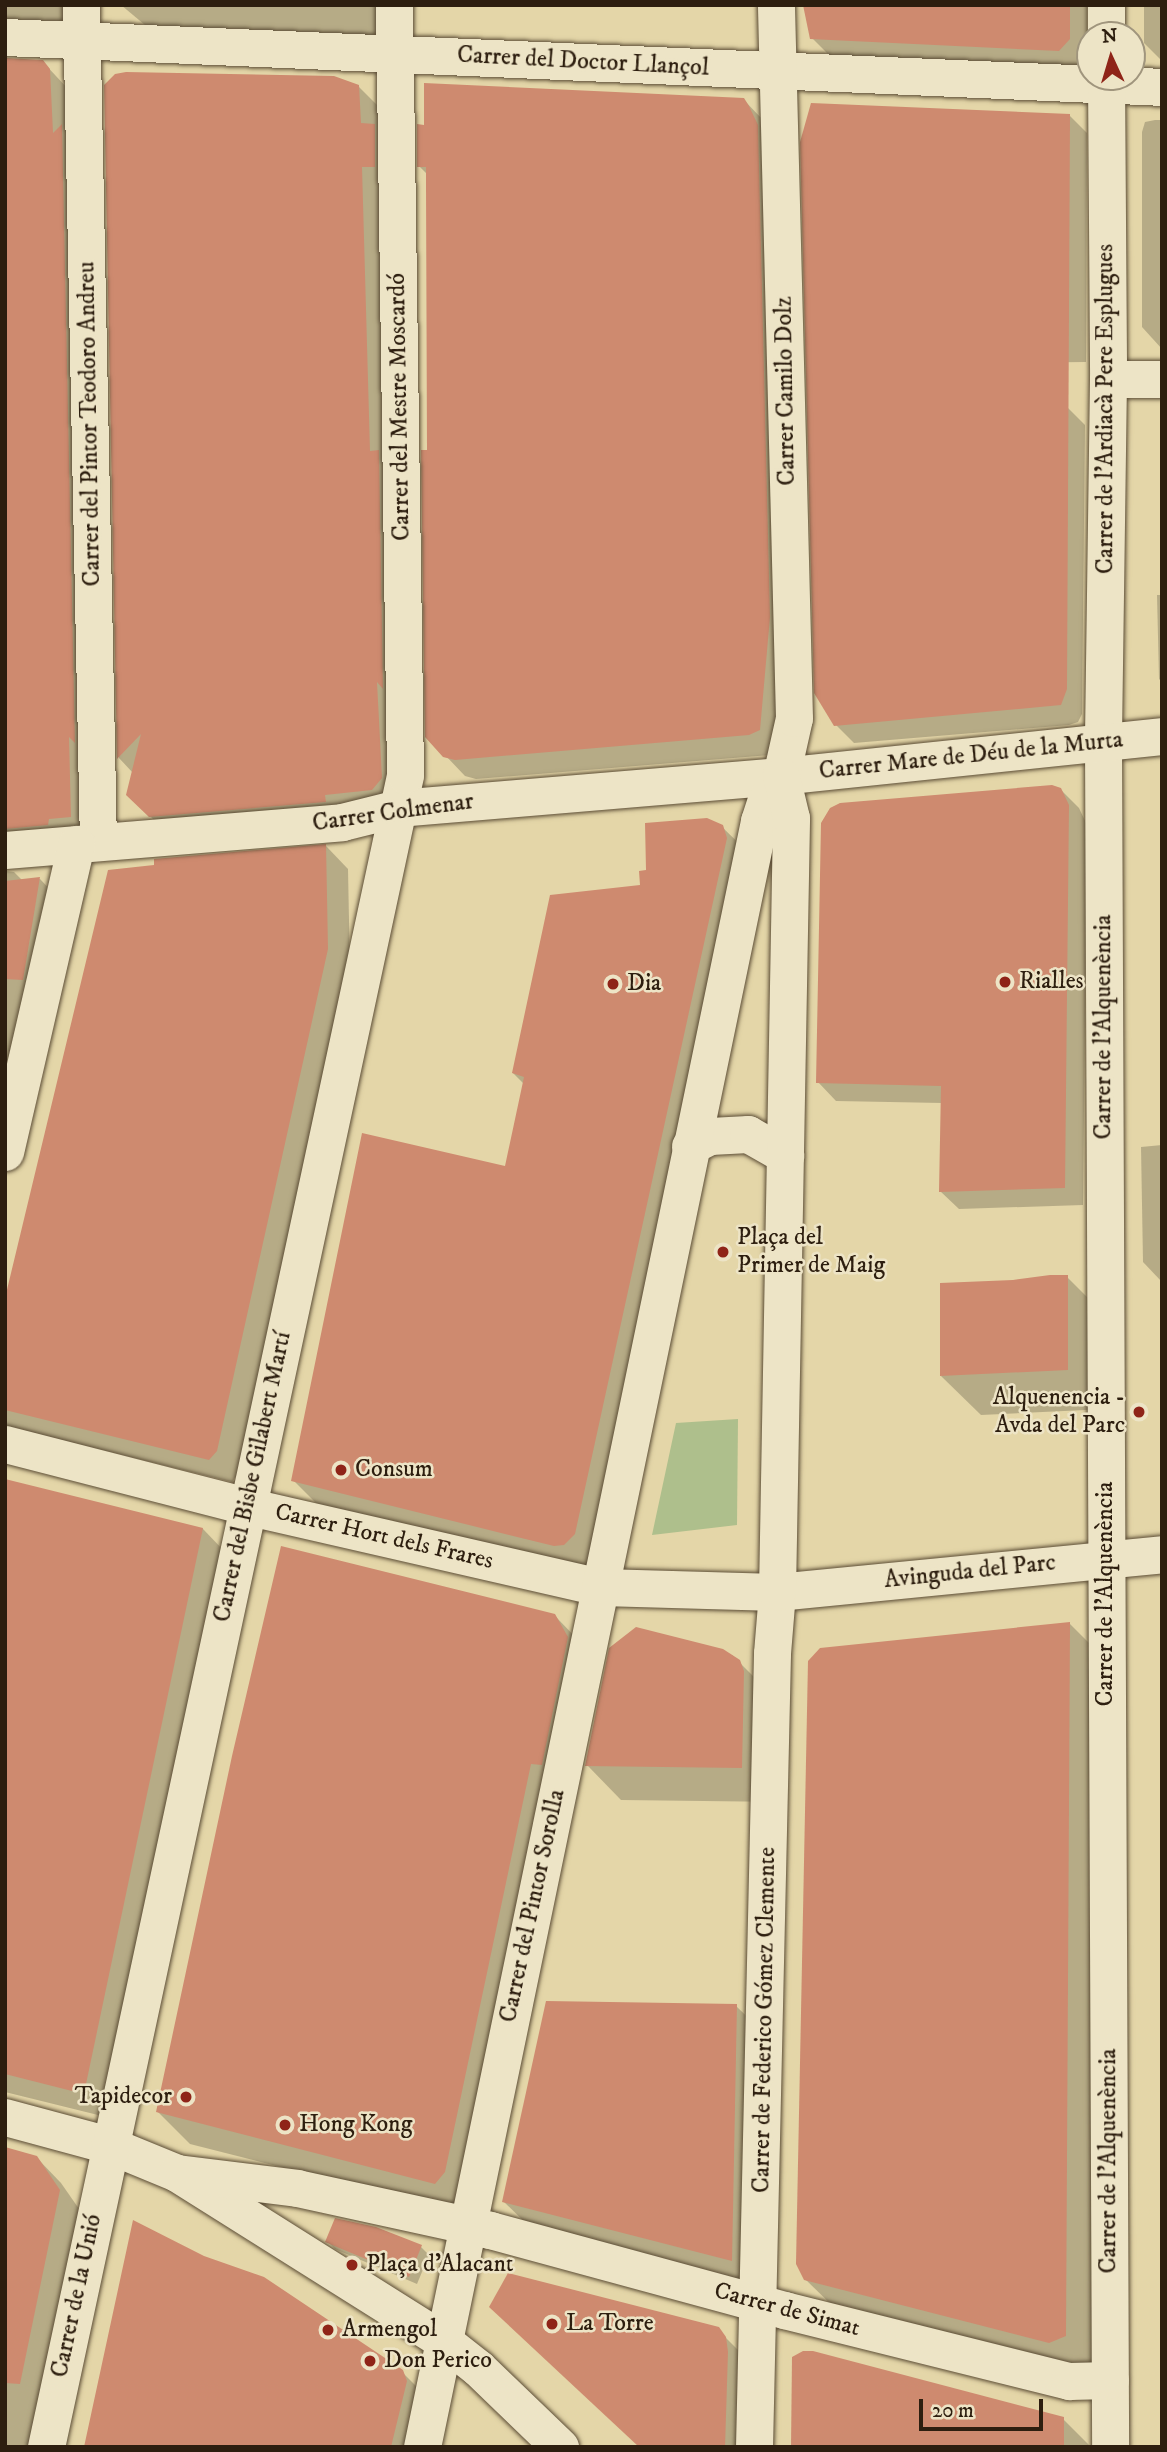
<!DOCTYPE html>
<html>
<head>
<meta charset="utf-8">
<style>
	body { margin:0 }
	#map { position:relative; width:1167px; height:2452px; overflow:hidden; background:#e4d6a8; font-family:"IM FELL DW Pica",serif }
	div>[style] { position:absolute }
	.green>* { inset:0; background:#aebf8c }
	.shadow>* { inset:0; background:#0003 }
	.building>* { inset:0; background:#ce8a6f }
	.roads { filter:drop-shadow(0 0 2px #5b4c35) drop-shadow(0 0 2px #5b4c35) }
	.minor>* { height:37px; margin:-18.5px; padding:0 18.5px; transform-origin:18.5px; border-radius:18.5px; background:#ede4c6 }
	.dots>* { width:19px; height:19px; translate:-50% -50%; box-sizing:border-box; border:4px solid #ede4c6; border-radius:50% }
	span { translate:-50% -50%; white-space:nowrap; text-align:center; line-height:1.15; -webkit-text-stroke:5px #ede4c6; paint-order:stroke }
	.street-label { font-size:24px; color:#2d1e0f }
	.poi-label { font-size:24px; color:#2d1e0f }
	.left { translate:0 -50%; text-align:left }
	.right { translate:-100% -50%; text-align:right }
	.frame { position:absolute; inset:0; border:7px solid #2d1e0f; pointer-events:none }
	.north { position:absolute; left:1076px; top:21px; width:70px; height:70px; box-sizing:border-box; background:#ede4c6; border:2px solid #a0957d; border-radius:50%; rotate:356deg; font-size:19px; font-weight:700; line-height:28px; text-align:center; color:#2d1e0f }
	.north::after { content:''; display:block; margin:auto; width:24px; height:32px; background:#8f2418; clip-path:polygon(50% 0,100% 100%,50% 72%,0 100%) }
	.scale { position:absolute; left:919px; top:2399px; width:124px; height:32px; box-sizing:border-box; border:4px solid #2d1e0f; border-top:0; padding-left:9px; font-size:21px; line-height:24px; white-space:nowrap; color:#2d1e0f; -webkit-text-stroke:5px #ede4c6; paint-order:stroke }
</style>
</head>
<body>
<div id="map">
	<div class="green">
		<div style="clip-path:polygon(738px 1419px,737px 1525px,652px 1535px,676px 1423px)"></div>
	</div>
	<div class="shadow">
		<div style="clip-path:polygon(5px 5px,69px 5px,68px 30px,5px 49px)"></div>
		<div style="clip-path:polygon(121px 5px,381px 5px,378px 36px,145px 25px)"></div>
		<div style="clip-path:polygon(808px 5px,1087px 5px,1087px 57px,1076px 67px,829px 55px,812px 38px)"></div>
		<div style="clip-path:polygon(1144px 5px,1162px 5px,1162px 61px,1144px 43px)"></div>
		<div style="clip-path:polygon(5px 58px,42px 61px,69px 90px,90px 837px,5px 861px)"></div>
		<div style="clip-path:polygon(105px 86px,358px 86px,378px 106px,401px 798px,170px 836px,128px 794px,133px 773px,119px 758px)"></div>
		<div style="clip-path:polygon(743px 99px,763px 120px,790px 638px,770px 755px,476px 779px,465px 776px,445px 755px,428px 451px,428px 175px,419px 166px)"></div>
		<div style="clip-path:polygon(1069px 115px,1087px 133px,1086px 362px,985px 363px,1068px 408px,1085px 425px,1082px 714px,1078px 722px,1069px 725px,854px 743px,836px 725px)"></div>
		<div style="clip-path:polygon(1155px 120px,1162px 120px,1162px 349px,1142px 327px,1142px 132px,1145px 122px)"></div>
		<div style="clip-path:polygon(1157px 595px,1162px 595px,1162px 682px,1159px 679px)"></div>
		<div style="clip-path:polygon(1060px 789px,1079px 808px,1087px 825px,1083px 1205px,959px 1209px,940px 1191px,942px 1103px,836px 1101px,818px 1082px)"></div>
		<div style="clip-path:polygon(722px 827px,752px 856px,599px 1569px,322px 1509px,293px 1480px,506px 1168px,524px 1084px,513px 1073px,642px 887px,648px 872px)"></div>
		<div style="clip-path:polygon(326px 846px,348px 869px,350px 972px,242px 1468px,232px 1482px,5px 1426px,5px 1308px)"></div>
		<div style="clip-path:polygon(5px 871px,14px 872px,23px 881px,40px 879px,59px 899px,5px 1115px)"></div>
		<div style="clip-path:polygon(1162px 1145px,1162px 1282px,1143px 1262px,1141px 1147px)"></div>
		<div style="clip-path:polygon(1067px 1277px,1107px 1317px,1107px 1409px,981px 1415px,941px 1376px)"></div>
		<div style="clip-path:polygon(5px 1481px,203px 1529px,227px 1554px,110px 2108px,98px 2115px,5px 2092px)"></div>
		<div style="clip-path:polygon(554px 1615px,586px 1648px,468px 2215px,190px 2144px,158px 2112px)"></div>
		<div style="clip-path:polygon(1069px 1623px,1107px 1661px,1103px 2374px,844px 2317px,805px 2279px)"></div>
		<div style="clip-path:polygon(732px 1655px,768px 1691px,776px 1802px,621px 1800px,587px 1765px)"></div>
		<div style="clip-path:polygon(736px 2006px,767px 2036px,762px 2290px,534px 2231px,503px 2201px)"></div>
		<div style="clip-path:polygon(5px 2149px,36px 2157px,61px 2183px,84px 2216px,35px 2447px,5px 2447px)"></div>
		<div style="clip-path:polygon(327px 2241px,421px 2247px,429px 2255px,417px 2284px,335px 2249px)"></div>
		<div style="clip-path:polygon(721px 2333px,738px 2350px,741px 2447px,640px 2447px)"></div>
		<div style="clip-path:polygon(402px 2372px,423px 2393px,417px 2447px,86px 2447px)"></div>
		<div style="clip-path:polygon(1063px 2419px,1091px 2447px,792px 2447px)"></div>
	</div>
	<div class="building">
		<div style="clip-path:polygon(803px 5px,1070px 5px,1070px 39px,1059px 51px,810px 39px)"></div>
		<div style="clip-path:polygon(5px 58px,43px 60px,50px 69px,53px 133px,62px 124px,75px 743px,69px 737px,71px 817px,49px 819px,48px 825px,5px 829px)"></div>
		<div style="clip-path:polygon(126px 72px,334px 76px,359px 85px,361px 123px,375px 124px,375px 167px,362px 167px,370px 451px,379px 450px,383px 689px,377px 682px,382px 778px,372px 790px,325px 795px,326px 802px,149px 817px,126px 795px,141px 734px,117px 759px,104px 85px,115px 74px)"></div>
		<div style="clip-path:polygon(424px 83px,744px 98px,749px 106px,758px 125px,770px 617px,760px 730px,749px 735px,455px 760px,443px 757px,425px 737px,421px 450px,427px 450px,426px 185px,426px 167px,417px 167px,417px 124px,424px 125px)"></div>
		<div style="clip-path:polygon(811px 103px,1070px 114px,1067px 689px,1061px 705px,834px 726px,814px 693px,800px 142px)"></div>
		<div style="clip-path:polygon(1052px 785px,1061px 788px,1069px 805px,1065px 1188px,939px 1192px,941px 1086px,816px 1083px,821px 823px,830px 808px,840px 803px)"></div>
		<div style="clip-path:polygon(707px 818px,723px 825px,727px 838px,575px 1534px,564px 1545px,554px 1546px,291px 1481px,362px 1133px,505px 1166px,524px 1077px,512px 1073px,550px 895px,640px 885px,639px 871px,646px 870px,645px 823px)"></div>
		<div style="clip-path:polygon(326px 844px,328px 949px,217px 1451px,209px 1460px,5px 1410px,5px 1298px,108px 870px,154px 865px,154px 859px)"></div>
		<div style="clip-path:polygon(40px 877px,23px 980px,5px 979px,5px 881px)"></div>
		<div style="clip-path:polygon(1050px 1275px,1068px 1275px,1068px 1370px,940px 1376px,940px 1283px,1013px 1280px)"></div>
		<div style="clip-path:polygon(5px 1479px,203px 1528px,86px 2084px,72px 2091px,5px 2074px)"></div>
		<div style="clip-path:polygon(281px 1546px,555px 1614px,568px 1637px,542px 1765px,531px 1764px,445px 2172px,435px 2184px,156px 2112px,232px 1756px)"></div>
		<div style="clip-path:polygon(1070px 1622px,1066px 2336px,1049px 2343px,804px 2280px,796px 2264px,808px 1661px,820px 1648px)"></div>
		<div style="clip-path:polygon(636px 1627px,723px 1649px,740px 1660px,744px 1671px,742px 1768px,585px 1766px,609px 1648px)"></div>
		<div style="clip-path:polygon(546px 2001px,737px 2004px,732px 2261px,502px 2202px)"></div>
		<div style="clip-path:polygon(5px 2147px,37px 2156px,60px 2190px,20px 2384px,5px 2383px)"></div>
		<div style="clip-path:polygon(335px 2218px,376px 2227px,422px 2245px,409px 2277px,325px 2242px)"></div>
		<div style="clip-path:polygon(133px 2220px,204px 2256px,264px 2277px,403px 2370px,407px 2381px,391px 2447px,84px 2447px)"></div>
		<div style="clip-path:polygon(508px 2273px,719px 2327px,726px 2337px,728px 2352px,725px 2447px,639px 2447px,489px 2307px)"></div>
		<div style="clip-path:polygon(803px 2351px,813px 2351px,1064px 2417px,1064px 2447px,791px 2447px,792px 2357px)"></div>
	</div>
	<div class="roads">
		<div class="minor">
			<div style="left:81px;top:5px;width:837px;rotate:88.84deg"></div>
			<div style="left:1106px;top:35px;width:30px;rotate:-90deg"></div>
			<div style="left:5px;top:37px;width:1158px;rotate:2.47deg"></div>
			<div style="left:1106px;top:77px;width:302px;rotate:89.6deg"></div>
			<div style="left:1108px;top:379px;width:362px;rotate:90.8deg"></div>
			<div style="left:1103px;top:741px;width:1706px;rotate:89.76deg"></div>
			<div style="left:1108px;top:379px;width:54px"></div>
			<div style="left:5px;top:850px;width:338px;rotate:-4.7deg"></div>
			<div style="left:342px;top:822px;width:58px;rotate:-14deg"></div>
			<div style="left:398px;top:808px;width:384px;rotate:-4.8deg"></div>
			<div style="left:781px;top:776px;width:383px;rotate:-6deg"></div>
			<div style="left:690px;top:1146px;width:22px;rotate:-27deg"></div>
			<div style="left:710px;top:1136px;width:38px;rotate:-3deg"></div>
			<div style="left:748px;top:1134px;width:43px;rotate:29.6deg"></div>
			<div style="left:5px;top:1152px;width:316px;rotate:-77deg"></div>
			<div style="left:5px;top:1444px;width:249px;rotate:14.4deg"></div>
			<div style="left:246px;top:1506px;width:364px;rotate:12.9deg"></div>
			<div style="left:601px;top:1587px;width:176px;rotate:1.6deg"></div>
			<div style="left:777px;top:1592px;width:387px;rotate:-5.6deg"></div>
			<div style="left:5px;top:2117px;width:108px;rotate:15.1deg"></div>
			<div style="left:109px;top:2145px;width:74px;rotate:22.4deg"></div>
			<div style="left:177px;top:2173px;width:317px;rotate:32.2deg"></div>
			<div style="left:445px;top:2342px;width:42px;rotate:38.2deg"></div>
			<div style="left:478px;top:2368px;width:114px;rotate:43.9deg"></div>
			<div style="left:177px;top:2173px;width:121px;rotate:7.1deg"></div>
			<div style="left:297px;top:2188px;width:198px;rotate:12.3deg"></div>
			<div style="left:490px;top:2230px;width:305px;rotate:15.2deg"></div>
			<div style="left:784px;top:2310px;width:294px;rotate:14deg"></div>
			<div style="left:1069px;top:2381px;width:41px;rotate:-1.4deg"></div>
			<div style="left:46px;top:2447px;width:1710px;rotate:-77.88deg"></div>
			<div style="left:405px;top:775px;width:770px;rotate:-90.82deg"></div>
			<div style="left:422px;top:2447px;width:1661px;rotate:-78.29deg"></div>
			<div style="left:759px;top:821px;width:22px;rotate:-72deg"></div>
			<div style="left:766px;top:800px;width:28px;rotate:-58deg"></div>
			<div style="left:781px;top:776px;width:59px;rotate:-77.4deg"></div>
			<div style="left:794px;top:718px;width:713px;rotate:-91.45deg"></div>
			<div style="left:754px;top:2447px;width:794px;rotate:-88.7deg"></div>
			<div style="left:772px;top:1653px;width:61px;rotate:-85.3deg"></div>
			<div style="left:777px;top:1592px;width:774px;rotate:-88.96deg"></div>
			<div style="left:791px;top:818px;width:43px;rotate:-103.4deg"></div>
		</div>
	</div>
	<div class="dots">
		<div style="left:1005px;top:982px;background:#8f2418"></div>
		<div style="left:613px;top:984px;background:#8f2418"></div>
		<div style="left:723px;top:1252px;background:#8f2418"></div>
		<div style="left:1139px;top:1412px;background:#8f2418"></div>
		<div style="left:341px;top:1470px;background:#8f2418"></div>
		<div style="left:186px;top:2097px;background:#8f2418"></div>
		<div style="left:285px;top:2125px;background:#8f2418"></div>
		<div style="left:352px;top:2265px;background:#8f2418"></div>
		<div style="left:552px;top:2324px;background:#8f2418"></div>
		<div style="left:328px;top:2330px;background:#8f2418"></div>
		<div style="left:370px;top:2361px;background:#8f2418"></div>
	</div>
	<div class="street-label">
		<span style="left:583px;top:62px;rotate:3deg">Carrer del Doctor Llançol</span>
		<span style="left:786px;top:391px;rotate:-91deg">Carrer Camilo Dolz</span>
		<span style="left:400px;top:407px;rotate:-91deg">Carrer del Mestre Moscardó</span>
		<span style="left:1106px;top:409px;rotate:-90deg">Carrer de l'Ardiacà Pere Esplugues</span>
		<span style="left:90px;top:424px;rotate:-91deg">Carrer del Pintor Teodoro Andreu</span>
		<span style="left:971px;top:756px;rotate:-6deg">Carrer Mare de Déu de la Murta</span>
		<span style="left:393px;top:813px;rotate:-8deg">Carrer Colmenar</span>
		<span style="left:1104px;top:1027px;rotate:-90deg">Carrer de l'Alquenència</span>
		<span style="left:253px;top:1477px;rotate:-78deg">Carrer del Bisbe Gilabert Martí</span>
		<span style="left:384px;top:1537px;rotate:13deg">Carrer Hort dels Frares</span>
		<span style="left:970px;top:1572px;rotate:-6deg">Avinguda del Parc</span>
		<span style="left:1106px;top:1594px;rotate:-90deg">Carrer de l'Alquenència</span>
		<span style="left:533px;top:1906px;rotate:-78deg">Carrer del Pintor Sorolla</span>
		<span style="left:765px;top:2020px;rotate:-89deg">Carrer de Federico Gómez Clemente</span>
		<span style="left:1109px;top:2161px;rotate:-90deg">Carrer de l'Alquenència</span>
		<span style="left:77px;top:2296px;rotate:-78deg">Carrer de la Unió</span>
		<span style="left:787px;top:2310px;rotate:15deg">Carrer de Simat</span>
	</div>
	<div class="poi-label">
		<span class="left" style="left:1019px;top:982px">Rialles</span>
		<span class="left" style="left:627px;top:984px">Dia</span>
		<span class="left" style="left:737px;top:1252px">Plaça del<br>Primer de Maig</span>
		<span class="right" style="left:1125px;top:1412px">Alquenencia -<br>Avda del Parc</span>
		<span class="left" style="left:355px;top:1470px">Consum</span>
		<span class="right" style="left:172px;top:2097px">Tapidecor</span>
		<span class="left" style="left:299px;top:2125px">Hong Kong</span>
		<span class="left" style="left:366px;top:2265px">Plaça d'Alacant</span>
		<span class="left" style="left:566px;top:2324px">La Torre</span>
		<span class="left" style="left:342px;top:2330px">Armengol</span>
		<span class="left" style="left:384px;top:2361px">Don Perico</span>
	</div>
	<div class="frame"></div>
	<div class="north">N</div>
	<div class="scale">20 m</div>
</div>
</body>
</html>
